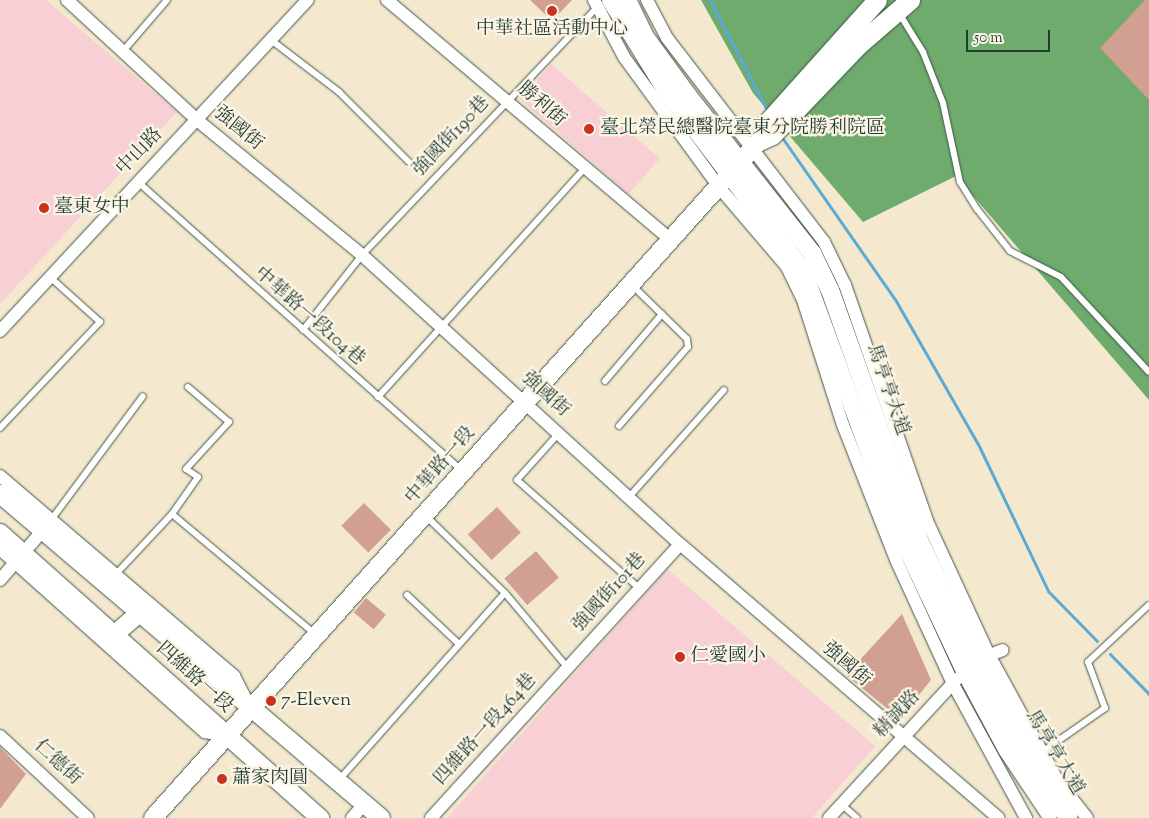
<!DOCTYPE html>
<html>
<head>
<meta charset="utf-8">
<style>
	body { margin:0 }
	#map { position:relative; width:1149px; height:818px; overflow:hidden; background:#f4e9cf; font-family:"Sorts Mill Goudy","Noto Serif TC",serif }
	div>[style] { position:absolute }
	.built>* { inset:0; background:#f7cfd5; transform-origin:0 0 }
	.forest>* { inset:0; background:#6eab6c }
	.stream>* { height:3px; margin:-1.5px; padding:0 1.5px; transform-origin:1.5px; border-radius:1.5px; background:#5aaad4 }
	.building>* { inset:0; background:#d1a093; transform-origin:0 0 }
	.roads { filter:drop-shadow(0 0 1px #3f574b) drop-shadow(0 0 1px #3f574b) }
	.lane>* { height:6px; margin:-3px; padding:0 3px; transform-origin:3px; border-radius:3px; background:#fff }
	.street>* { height:12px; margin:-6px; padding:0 6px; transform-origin:6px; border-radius:6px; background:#fff }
	.secondary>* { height:18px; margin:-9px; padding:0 9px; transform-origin:9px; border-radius:9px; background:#fff }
	.primary>* { height:19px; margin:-9.5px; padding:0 9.5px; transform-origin:9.5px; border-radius:9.5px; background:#fff }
	.dots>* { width:14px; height:14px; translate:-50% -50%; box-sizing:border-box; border:2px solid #fcf5e5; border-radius:50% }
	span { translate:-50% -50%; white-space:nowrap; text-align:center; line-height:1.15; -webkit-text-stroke:4.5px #fcf5e5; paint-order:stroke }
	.poi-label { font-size:19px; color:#1f3d34 }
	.left { translate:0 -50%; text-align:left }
	.street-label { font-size:19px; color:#1f3d34 }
	.scale { position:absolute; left:966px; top:30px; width:84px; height:22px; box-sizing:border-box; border:2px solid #1f3d34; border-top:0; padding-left:6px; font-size:15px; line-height:18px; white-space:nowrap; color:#1f3d34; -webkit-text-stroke:4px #fcf5e5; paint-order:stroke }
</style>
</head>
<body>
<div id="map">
	<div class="built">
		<div style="clip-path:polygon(0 0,46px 0,177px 112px,0 304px)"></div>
		<div style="left:551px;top:64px;width:144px;height:47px;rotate:41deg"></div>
		<div style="clip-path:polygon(667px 569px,875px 746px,812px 818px,447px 818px)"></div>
	</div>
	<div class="forest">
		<div style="clip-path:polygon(701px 0,1149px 0,1149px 400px,956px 176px,863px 222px,753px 93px)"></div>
	</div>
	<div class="stream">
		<div style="left:710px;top:0;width:126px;rotate:62.6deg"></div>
		<div style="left:781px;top:136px;width:201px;rotate:55.1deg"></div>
		<div style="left:896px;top:301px;width:165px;rotate:60.2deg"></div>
		<div style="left:978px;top:444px;width:163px;rotate:64.5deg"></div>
		<div style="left:1048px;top:591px;width:70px;rotate:45.6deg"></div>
		<div style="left:1110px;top:654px;width:56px;rotate:45.7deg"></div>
	</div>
	<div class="building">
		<div style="clip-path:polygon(530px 0,572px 0,552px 21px)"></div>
		<div style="clip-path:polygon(1145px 0,1149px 0,1149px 100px,1100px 48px)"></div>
		<div style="left:364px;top:503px;width:38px;height:32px;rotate:45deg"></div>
		<div style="left:497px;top:507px;width:35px;height:40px;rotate:47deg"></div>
		<div style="left:536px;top:551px;width:35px;height:42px;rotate:49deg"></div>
		<div style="left:366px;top:598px;width:26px;height:19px;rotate:40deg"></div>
		<div style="clip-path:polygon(902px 614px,931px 680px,906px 711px,894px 714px,846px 675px)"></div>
		<div style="clip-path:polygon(0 747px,26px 774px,0 809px)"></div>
	</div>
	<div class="roads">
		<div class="lane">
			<div style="left:899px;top:13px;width:46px;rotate:58.4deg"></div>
			<div style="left:923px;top:52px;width:55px;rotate:68.6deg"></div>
			<div style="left:943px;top:103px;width:81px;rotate:77.9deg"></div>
			<div style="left:960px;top:182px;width:32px;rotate:58deg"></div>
			<div style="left:977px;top:209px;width:53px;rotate:51.8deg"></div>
			<div style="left:1010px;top:251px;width:57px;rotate:27deg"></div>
			<div style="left:1061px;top:277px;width:129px;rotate:47.2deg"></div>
			<div style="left:271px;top:40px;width:86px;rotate:37.4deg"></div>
			<div style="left:339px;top:92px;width:99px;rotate:45deg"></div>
			<div style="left:124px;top:50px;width:66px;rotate:-49.3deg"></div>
			<div style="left:138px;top:182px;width:434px;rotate:41.7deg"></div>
			<div style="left:303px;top:330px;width:95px;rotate:-51.8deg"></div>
			<div style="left:362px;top:255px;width:344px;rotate:-46.5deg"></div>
			<div style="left:605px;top:381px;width:88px;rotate:-49.6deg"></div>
			<div style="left:378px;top:397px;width:309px;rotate:-47.9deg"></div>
			<div style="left:619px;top:426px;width:105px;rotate:-48.9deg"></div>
			<div style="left:688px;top:347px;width:8px;rotate:-97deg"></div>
			<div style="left:687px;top:339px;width:77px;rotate:-135.5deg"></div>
			<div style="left:0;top:428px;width:146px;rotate:-46.7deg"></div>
			<div style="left:100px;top:322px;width:67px;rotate:-138deg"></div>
			<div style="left:559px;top:433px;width:63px;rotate:131.8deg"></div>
			<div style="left:517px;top:480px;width:164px;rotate:41.5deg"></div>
			<div style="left:629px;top:497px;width:143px;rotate:-48.4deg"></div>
			<div style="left:172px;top:514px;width:187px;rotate:40deg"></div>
			<div style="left:426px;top:516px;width:110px;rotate:44.3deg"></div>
			<div style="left:505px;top:593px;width:98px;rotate:50deg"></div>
			<div style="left:51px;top:520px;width:154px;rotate:-53.4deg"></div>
			<div style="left:115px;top:575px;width:83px;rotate:-46.9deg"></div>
			<div style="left:172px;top:514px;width:45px;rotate:-54.9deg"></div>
			<div style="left:198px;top:477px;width:14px;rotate:-146deg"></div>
			<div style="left:186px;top:469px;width:64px;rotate:-47.5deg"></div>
			<div style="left:229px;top:422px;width:54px;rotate:-139.5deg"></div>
			<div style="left:407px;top:595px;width:71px;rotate:43.3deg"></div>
			<div style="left:1042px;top:752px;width:77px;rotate:-34.9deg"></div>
			<div style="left:1105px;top:708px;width:49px;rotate:-110.3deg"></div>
			<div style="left:1088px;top:662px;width:83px;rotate:-43.1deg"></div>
			<div style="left:338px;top:781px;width:251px;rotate:-48.4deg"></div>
			<div style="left:841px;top:804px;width:21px;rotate:41deg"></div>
		</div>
		<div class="street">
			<div style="left:67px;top:0;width:177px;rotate:42.7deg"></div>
			<div style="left:197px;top:120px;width:213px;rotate:39.3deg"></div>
			<div style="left:362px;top:255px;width:430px;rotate:42.3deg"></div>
			<div style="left:680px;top:544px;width:420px;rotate:40.7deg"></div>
			<div style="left:387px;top:0;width:370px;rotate:40.2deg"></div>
			<div style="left:594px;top:0;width:64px;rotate:62.2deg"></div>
			<div style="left:624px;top:57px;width:161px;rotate:53.8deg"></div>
			<div style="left:719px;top:187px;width:105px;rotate:49.6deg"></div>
			<div style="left:787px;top:267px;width:37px;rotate:64deg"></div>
			<div style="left:803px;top:300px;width:131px;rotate:72.3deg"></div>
			<div style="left:843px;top:425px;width:147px;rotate:68.5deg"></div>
			<div style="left:897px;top:562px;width:134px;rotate:65.3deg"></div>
			<div style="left:953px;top:684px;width:153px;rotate:61.4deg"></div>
			<div style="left:647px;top:0;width:43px;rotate:62.2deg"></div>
			<div style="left:667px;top:38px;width:257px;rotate:52.4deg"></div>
			<div style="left:824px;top:242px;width:48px;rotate:64deg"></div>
			<div style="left:845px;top:285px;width:250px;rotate:70.8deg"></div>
			<div style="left:927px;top:521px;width:148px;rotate:65.2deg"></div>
			<div style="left:989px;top:655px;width:144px;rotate:61.3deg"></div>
			<div style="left:1058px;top:781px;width:47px;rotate:51.9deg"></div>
			<div style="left:0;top:331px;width:452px;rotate:-47.1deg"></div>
			<div style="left:0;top:476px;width:308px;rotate:40.5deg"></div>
			<div style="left:234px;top:676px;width:27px;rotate:63deg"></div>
			<div style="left:0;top:549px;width:275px;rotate:41.8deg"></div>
			<div style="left:205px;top:732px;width:22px;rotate:10deg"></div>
			<div style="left:0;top:580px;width:67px;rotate:-49.2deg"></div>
			<div style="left:982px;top:658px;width:22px;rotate:-21deg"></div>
			<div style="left:0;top:736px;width:120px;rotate:43deg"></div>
			<div style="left:352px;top:818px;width:18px;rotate:-49deg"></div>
			<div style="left:431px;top:818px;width:370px;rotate:-47.7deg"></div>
			<div style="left:829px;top:818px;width:189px;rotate:-47.4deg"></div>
		</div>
		<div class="secondary">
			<div style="left:611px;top:0;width:105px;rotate:58.6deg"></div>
			<div style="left:666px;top:90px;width:227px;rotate:52.9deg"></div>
			<div style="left:803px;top:271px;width:275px;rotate:69.8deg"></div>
			<div style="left:898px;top:529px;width:157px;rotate:64.7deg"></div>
			<div style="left:965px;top:671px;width:89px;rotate:61.7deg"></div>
			<div style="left:1007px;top:749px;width:76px;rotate:56.3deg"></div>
			<div style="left:627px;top:0;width:41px;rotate:64.1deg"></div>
			<div style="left:645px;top:37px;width:73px;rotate:53.9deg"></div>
			<div style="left:688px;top:96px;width:200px;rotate:51.7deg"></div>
			<div style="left:812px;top:253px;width:41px;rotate:64.1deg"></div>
			<div style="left:830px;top:290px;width:265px;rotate:70.4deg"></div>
			<div style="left:919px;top:540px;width:134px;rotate:64.4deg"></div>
			<div style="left:977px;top:661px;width:151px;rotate:61.1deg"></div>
			<div style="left:1050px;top:793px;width:31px;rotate:53deg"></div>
			<div style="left:0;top:494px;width:500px;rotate:40.38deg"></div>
			<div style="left:0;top:533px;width:429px;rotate:41.7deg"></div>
			<div style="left:114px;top:635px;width:35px;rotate:-41deg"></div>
			<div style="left:153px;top:818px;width:909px;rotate:-48.17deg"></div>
		</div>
		<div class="primary">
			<div style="left:764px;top:126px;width:169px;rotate:-48.1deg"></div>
			<div style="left:759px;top:141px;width:14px;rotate:-25deg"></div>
			<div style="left:772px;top:135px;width:124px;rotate:-46.3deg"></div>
			<div style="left:858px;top:45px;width:69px;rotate:-40.9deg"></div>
		</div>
	</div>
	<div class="dots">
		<div style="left:552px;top:11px;background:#c8321e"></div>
		<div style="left:589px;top:129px;background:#c8321e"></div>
		<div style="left:44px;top:208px;background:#c8321e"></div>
		<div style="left:680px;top:657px;background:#c8321e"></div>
		<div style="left:271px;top:701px;background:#c8321e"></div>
		<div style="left:222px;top:779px;background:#c8321e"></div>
	</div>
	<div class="poi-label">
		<span style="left:552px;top:30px">中華社區活動中心</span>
		<span class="left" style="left:600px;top:129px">臺北榮民總醫院臺東分院勝利院區</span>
		<span class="left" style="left:54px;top:208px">臺東女中</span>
		<span class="left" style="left:690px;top:657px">仁愛國小</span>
		<span class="left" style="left:281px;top:701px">7-Eleven</span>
		<span class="left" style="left:232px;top:779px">蕭家肉圓</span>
	</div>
	<div class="street-label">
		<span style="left:541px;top:105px;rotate:41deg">勝利街</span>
		<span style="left:238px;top:129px;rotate:39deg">強國街</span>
		<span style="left:452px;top:137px;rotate:-47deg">強國街190巷</span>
		<span style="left:140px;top:152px;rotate:-46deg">中山路</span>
		<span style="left:309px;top:317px;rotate:41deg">中華路一段104巷</span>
		<span style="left:887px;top:390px;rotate:71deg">馬亨亨大道</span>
		<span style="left:545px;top:395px;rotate:42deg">強國街</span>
		<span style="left:441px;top:466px;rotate:-49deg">中華路一段</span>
		<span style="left:610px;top:593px;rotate:-48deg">強國街101巷</span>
		<span style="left:846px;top:665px;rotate:41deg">強國街</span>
		<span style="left:194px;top:678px;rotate:42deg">四維路一段</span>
		<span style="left:898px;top:715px;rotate:-47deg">精誠路</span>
		<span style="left:486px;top:730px;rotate:-48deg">四維路一段464巷</span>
		<span style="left:1054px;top:753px;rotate:59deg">馬亨亨大道</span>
		<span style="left:57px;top:763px;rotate:43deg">仁德街</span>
	</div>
	<div class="scale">50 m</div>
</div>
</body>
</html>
